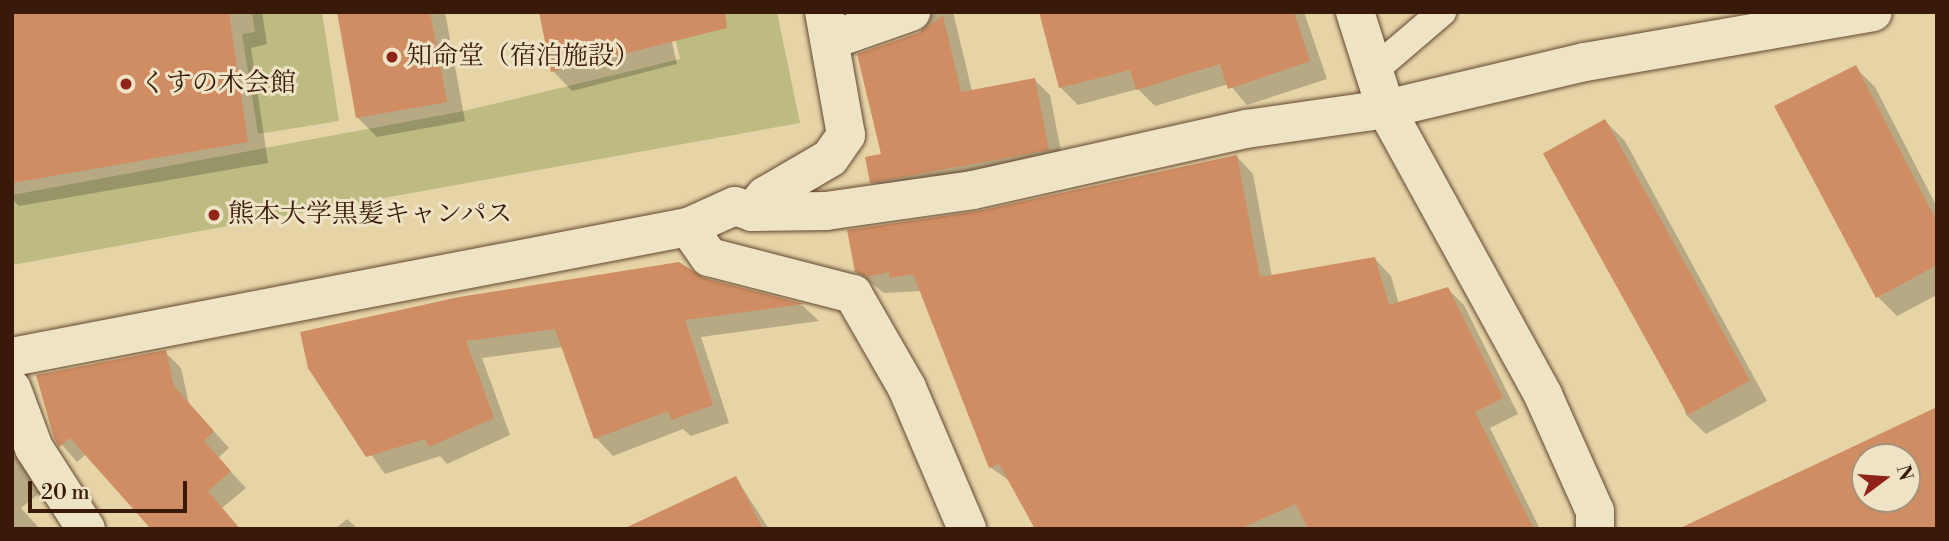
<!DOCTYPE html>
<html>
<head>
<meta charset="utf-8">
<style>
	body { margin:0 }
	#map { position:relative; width:1949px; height:541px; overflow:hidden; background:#e6d4a7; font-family:"Libre Bodoni","Noto Serif JP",serif }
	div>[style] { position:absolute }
	.green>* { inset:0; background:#bdbb82 }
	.shadow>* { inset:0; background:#0003 }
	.building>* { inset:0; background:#d08d63; transform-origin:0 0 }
	.roads { filter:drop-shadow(0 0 2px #644830) drop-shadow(0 0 2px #644830) }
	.lane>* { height:28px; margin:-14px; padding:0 14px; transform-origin:14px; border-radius:14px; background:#efe3c6 }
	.street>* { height:38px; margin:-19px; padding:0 19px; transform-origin:19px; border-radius:19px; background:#efe3c6 }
	.dots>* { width:19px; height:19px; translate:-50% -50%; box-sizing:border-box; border:4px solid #efe3c6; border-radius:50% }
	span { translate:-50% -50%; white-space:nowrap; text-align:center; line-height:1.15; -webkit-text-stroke:6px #efe3c6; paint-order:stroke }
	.poi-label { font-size:26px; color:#391909 }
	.left { translate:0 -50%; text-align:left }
	.frame { position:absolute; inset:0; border:14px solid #391909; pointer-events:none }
	.north { position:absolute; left:1851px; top:443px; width:70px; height:70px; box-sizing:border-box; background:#efe3c6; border:2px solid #a6927a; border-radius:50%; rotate:74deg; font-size:19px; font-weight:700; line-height:28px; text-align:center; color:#391909 }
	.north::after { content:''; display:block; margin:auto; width:24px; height:32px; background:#8f2418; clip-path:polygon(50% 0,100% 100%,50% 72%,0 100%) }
	.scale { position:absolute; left:28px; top:481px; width:159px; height:32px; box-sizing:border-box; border:4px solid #391909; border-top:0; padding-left:9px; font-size:21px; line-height:24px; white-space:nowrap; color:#391909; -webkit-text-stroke:5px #efe3c6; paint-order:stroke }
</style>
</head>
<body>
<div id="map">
	<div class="green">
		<div style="clip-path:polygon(252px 12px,322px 12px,339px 121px,258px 134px,242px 34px,255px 32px)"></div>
		<div style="clip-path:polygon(669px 12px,777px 12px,800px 123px,12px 265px,12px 195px,464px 111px,680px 59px)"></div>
	</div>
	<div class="shadow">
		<div style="clip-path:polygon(12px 12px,262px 12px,267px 44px,251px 48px,268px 163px,19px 206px,12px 199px)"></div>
		<div style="clip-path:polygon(338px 12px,445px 12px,465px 121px,377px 137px,358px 118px)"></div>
		<div style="clip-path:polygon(665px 12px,677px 64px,572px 91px,553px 71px)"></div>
		<div style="clip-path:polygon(933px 12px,953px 12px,972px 91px,1035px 80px,1050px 95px,1064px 166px,887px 197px,872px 182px,919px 34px)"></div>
		<div style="clip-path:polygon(1138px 12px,1304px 12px,1327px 79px,1247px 105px,1229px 84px,1155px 106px,1138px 89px,1078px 105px,1060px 87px)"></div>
		<div style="clip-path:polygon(1855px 67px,1875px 87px,1937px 207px,1937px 295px,1897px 316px,1878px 297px)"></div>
		<div style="clip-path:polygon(1605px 121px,1625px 141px,1767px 401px,1706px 434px,1686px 415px)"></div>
		<div style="clip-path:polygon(1237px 157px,1253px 174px,1272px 277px,1375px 259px,1391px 276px,1399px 304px,1448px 289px,1464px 305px,1518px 414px,1490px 428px,1540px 529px,1037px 529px,1011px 482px,990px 467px,922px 291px,884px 293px,856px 271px,978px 213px)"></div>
		<div style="clip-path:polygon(703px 280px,803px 306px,819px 321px,701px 337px,729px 423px,691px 436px,683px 429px,613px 456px,596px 438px,563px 347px,482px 358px,510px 435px,447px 464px,440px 456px,385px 474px,310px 368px)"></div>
		<div style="clip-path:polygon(165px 352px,181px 368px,189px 404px,229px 448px,218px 458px,246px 488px,222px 508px,240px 529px,151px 529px,86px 454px,77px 462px,55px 437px,37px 377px)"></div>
		<div style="clip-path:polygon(12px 421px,41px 492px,21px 508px,40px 529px,12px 529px)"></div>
		<div style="clip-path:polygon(736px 478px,769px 529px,642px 529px)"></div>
		<div style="clip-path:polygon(347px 519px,358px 529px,335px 529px)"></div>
	</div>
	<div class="building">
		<div style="clip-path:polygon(12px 12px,229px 12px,248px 142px,12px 183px)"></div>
		<div style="clip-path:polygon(337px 12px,430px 12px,447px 102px,356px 118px)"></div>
		<div style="clip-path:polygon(539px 12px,725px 12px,727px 28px,551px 72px)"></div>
		<div style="clip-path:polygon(1039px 12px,1294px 12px,1310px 61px,1228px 89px,1220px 64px,1136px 90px,1130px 70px,1059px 88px)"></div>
		<div style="clip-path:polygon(943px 16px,961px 92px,1035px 78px,1049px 150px,870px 183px,865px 157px,881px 154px,857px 54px,918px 33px)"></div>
		<div style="clip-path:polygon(1856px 65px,1937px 222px,1937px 265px,1876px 298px,1774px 106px)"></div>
		<div style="left:1605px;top:119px;width:299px;height:71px;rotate:61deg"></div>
		<div style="clip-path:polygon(1237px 155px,1260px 277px,1375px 257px,1389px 305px,1448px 287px,1503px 398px,1475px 412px,1534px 529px,1308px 529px,1296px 504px,1239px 529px,1035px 529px,999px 464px,989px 468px,913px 274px,889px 278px,889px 272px,867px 277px,855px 272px,847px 230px,978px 211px)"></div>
		<div style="clip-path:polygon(679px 262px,704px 278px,804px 304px,685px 320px,713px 405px,672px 420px,668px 411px,594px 439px,555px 329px,466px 341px,494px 418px,429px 447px,425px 439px,366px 457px,308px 368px,300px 332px,459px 297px)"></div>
		<div style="clip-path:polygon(166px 350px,174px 386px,214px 431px,204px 441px,231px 471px,208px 491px,240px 529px,151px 529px,70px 438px,59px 447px,54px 438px,36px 375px)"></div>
		<div style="clip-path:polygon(evenodd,1937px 407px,1937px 529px,1678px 529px,1937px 407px,1865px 457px,1907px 457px,1907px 499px,1865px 499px,1865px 457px)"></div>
		<div style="clip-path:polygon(736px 476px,763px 529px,623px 529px)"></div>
	</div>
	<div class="roads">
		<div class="lane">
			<div style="left:1373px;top:71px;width:91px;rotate:-40.5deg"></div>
		</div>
		<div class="street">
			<div style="left:1355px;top:12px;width:102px;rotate:72.3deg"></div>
			<div style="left:1386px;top:109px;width:326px;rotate:61.2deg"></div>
			<div style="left:1543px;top:395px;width:127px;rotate:65.9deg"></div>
			<div style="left:1595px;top:511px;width:18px;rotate:90deg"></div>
			<div style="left:831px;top:40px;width:85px;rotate:-19.3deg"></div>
			<div style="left:752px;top:212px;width:21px;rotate:-51deg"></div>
			<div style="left:765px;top:196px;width:75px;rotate:-30.3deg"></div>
			<div style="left:830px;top:158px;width:28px;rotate:-55deg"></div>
			<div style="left:846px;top:135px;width:125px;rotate:-100.1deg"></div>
			<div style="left:688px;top:227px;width:37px;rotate:55deg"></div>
			<div style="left:709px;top:257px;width:149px;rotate:14.4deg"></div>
			<div style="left:853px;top:294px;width:108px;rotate:60.1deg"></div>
			<div style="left:907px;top:388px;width:153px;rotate:66.9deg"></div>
			<div style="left:12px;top:357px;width:688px;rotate:-10.89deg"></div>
			<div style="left:688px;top:227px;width:51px;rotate:-24.1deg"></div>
			<div style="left:735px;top:206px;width:18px;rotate:19deg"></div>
			<div style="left:752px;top:212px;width:74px;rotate:-0.8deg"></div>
			<div style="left:826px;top:211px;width:148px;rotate:-8.1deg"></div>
			<div style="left:973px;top:190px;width:280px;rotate:-12.6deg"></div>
			<div style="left:1246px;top:129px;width:141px;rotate:-8.1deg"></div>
			<div style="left:1386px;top:109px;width:204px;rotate:-13.3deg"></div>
			<div style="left:1585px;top:62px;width:292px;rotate:-9.8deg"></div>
			<div style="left:12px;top:389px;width:63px;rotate:69.6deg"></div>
			<div style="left:34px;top:448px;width:96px;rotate:57.3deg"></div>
		</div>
	</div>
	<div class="dots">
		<div style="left:392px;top:57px;background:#8f2418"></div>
		<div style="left:126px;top:84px;background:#8f2418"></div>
		<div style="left:214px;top:215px;background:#8f2418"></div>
	</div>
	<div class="poi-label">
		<span class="left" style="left:406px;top:57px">知命堂（宿泊施設）</span>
		<span class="left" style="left:140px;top:84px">くすの木会館</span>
		<span class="left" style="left:228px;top:215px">熊本大学黒髪キャンパス</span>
	</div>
	<div class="frame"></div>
	<div class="north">N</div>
	<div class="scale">20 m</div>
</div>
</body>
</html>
